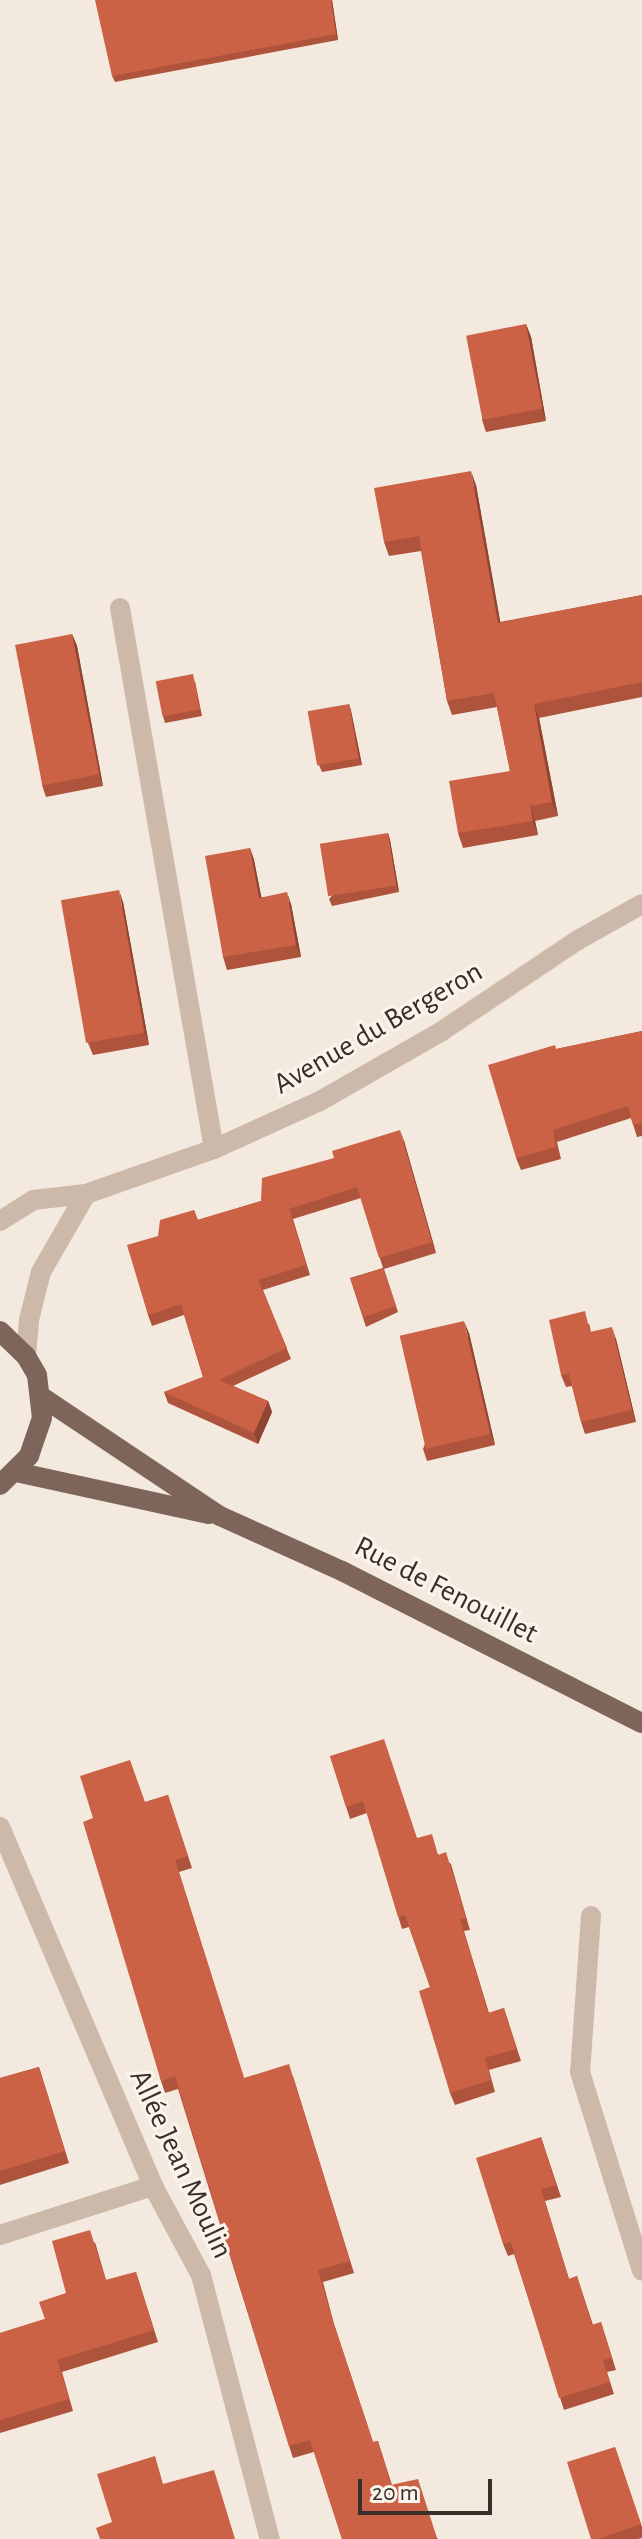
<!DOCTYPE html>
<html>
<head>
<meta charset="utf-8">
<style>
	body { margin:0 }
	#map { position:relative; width:642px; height:2539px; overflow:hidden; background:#f4e9df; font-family:"Alegreya Sans",sans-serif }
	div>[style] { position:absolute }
	.minor>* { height:20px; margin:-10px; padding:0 10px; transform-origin:10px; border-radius:10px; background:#cdb9aa }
	.major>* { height:20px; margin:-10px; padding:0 10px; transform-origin:10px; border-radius:10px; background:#7d655a }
	.wall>* { inset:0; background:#af543c }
	.shaded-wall>* { inset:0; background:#8e4531 }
	.building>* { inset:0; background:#cb6246; transform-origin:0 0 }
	span { translate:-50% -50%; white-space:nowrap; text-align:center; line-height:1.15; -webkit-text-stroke:6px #fbf4ec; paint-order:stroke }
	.street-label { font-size:30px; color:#3a2e2a }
	.scale { position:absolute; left:358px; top:2479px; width:134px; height:36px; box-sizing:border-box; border:4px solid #3a2e2a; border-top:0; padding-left:10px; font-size:24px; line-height:28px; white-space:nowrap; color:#3a2e2a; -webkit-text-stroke:6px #fbf4ec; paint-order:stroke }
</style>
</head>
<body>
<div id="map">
	<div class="minor">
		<div style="left:120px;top:608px;width:549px;rotate:80.14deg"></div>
		<div style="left:0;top:1221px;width:39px;rotate:-32deg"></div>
		<div style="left:33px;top:1200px;width:53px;rotate:-6.5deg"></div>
		<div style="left:86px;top:1194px;width:136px;rotate:-19.4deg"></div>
		<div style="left:214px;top:1149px;width:116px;rotate:-24.4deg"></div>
		<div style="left:320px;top:1101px;width:141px;rotate:-29.8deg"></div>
		<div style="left:442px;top:1031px;width:164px;rotate:-33.8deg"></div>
		<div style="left:578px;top:940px;width:73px;rotate:-29.4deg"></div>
		<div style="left:26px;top:1356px;width:36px;rotate:-85deg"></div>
		<div style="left:29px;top:1320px;width:49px;rotate:-76deg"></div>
		<div style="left:41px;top:1272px;width:90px;rotate:-60deg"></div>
		<div style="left:0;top:1827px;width:390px;rotate:66.9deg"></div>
		<div style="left:153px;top:2186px;width:101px;rotate:61.7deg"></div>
		<div style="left:201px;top:2275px;width:273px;rotate:75.4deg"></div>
		<div style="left:591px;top:1916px;width:156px;rotate:94deg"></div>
		<div style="left:580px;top:2072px;width:208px;rotate:72.7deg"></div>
		<div style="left:0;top:2235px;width:161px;rotate:-17.8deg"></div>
	</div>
	<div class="major">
		<div style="left:0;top:1331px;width:36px;rotate:44deg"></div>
		<div style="left:26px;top:1356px;width:22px;rotate:60deg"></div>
		<div style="left:37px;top:1375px;width:43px;rotate:83.4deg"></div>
		<div style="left:42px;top:1418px;width:40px;rotate:108.9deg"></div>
		<div style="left:29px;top:1456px;width:41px;rotate:135deg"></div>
		<div style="left:42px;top:1397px;width:214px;rotate:33.8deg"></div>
		<div style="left:220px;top:1516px;width:134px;rotate:24.3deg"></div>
		<div style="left:342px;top:1571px;width:336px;rotate:26.9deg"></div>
		<div style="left:16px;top:1472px;width:197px;rotate:12.3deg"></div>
	</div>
	<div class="wall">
		<div style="clip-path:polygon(332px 0,338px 40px,115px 82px,112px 76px)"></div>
		<div style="clip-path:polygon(526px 324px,531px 337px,546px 421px,486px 432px,482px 420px)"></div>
		<div style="clip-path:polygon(476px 485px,500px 622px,642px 595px,642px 697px,539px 718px,558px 816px,535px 821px,538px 835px,463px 848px,458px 833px,510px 771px,497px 707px,452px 715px,447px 701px,421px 551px,389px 556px,384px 542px)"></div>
		<div style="clip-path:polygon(72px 634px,77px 646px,103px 786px,46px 797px,42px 785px)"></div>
		<div style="clip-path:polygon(195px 681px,202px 716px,165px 723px,163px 716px)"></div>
		<div style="clip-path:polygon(349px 704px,362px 765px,322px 772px,319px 765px)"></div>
		<div style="clip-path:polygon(388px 833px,390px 840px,399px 892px,332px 906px,329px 899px)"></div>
		<div style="clip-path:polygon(250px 848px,254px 860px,261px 897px,291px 904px,301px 957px,227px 970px,223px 957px)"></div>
		<div style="clip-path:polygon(123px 902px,149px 1045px,93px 1055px,88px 1043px)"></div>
		<div style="clip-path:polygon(642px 1031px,642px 1136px,637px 1137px,631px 1118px,557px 1142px,561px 1159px,521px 1170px,516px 1158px,556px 1049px)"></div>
		<div style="clip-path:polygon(404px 1141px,436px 1253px,384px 1269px,398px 1312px,366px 1327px,350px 1278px,383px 1268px,361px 1198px,293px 1219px,310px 1275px,263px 1290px,291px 1359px,233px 1386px,268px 1401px,272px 1412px,258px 1444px,168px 1403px,164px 1392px,203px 1377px,184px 1315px,152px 1326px,148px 1315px,158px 1236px,194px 1210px,198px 1220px,261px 1201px)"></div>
		<div style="clip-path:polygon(589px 1323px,591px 1332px,616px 1339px,636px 1422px,585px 1434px,581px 1422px,572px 1386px,566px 1387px,561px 1375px)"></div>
		<div style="clip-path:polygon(469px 1333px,495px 1445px,427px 1461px,423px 1449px)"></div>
		<div style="clip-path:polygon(330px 1756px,417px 1838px,451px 1864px,470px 1930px,464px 1931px,489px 2013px,504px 2008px,521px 2061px,489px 2070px,495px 2092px,455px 2105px,450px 2093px,430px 1987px,409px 1927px,402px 1929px,367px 1813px,350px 1819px)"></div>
		<div style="clip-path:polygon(168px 1795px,192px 1868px,179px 1872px,244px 2078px,293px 2076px,354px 2273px,323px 2282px,334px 2324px,373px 2442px,378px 2441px,392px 2485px,438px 2539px,342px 2539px,314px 2452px,293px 2458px,289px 2446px,178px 2089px,165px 2093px,161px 2081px,93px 1818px)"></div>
		<div style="clip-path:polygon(39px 2067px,69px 2163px,0 2185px,0 2078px)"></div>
		<div style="clip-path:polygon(541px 2137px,561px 2197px,545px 2201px,569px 2279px,577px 2276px,593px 2325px,601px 2322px,616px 2370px,607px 2372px,614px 2394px,564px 2410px,514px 2254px,508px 2256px,503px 2244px)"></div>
		<div style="clip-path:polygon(95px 2242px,106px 2280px,136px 2272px,158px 2342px,62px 2372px,73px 2411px,0 2433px,0 2333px,45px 2319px,66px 2293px)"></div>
		<div style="clip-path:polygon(615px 2447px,642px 2527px,642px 2538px,638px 2539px,591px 2539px)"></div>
	</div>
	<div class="shaded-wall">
		<div style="clip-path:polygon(331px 0,332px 0,338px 40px,336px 34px)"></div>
		<div style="clip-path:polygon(526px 324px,531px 337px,546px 421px,542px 409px)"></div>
		<div style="clip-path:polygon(471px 471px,476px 485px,503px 637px,498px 623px)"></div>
		<div style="clip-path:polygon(72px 634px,77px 646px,103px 786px,99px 774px)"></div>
		<div style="clip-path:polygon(349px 704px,351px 710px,362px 765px,359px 758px)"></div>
		<div style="clip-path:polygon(534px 704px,539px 718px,558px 816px,552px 802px)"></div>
		<div style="clip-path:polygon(530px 806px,535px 821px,538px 835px,533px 821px)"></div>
		<div style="clip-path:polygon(388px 833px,390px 840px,399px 892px,396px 885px)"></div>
		<div style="clip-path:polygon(250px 848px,254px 860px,264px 910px,259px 898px)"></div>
		<div style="clip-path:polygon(119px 890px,123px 902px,149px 1045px,145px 1033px)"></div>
		<div style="clip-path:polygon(287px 892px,291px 904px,301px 957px,296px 945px)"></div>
		<div style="clip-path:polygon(400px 1130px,404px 1141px,436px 1253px,432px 1242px)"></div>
		<div style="clip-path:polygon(464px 1321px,469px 1333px,495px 1445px,491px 1434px)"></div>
		<div style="clip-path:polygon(612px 1327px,616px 1339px,636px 1422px,632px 1410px)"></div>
		<div style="clip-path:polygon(268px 1401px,272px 1412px,258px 1444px,254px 1433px)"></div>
	</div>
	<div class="building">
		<div style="clip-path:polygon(95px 0,331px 0,336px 34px,112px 76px)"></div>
		<div style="left:526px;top:324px;width:86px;height:61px;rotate:79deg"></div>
		<div style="clip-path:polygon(471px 471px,498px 623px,642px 595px,642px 682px,534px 704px,552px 802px,530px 806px,533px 821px,458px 833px,449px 781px,510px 771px,494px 693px,447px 701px,419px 536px,384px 542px,374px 488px)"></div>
		<div style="left:72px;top:634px;width:143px;height:58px;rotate:79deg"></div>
		<div style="left:193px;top:674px;width:36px;height:38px;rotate:79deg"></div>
		<div style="left:349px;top:704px;width:55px;height:42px;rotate:80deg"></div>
		<div style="left:388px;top:833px;width:53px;height:69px;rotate:81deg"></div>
		<div style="clip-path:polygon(250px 848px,259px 898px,287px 892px,296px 945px,223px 957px,205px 856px)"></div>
		<div style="left:119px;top:890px;width:145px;height:59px;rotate:80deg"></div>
		<div style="clip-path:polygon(642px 1031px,642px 1123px,633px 1125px,628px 1106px,553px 1130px,556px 1147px,516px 1158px,488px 1065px,555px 1045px,556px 1049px)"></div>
		<div style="clip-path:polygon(400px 1130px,432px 1242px,379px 1258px,357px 1187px,289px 1209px,306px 1265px,258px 1280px,287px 1348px,219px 1380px,268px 1401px,254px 1433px,164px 1392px,203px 1377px,181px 1304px,148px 1315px,127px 1245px,158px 1236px,160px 1220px,194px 1210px,197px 1220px,261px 1201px,262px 1178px,334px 1158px,332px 1151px)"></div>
		<div style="left:383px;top:1268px;width:40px;height:34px;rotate:71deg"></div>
		<div style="clip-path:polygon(585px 1311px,590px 1332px,612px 1327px,632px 1410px,581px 1422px,569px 1374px,561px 1375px,549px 1320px)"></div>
		<div style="left:464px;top:1321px;width:116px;height:66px;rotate:77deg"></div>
		<div style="clip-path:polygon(384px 1739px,417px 1838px,432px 1834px,438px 1855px,446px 1852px,466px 1918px,460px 1919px,488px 2013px,504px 2008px,516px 2049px,485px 2058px,491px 2080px,450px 2093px,419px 1991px,430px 1987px,405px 1915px,398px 1917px,363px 1801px,346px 1807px,330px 1756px)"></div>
		<div style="clip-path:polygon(130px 1760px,145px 1802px,168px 1795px,188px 1856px,175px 1860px,244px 2078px,289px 2064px,350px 2261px,318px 2270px,330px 2312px,373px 2442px,378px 2441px,391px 2485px,418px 2479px,437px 2538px,432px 2539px,342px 2539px,310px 2440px,289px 2446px,175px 2076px,161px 2081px,83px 1822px,93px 1818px,80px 1776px)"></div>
		<div style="clip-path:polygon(39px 2067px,65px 2151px,0 2171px,0 2078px)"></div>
		<div style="clip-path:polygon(541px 2137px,556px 2185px,541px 2189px,569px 2279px,577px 2276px,592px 2325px,601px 2322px,612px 2358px,603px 2360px,610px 2382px,559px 2398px,511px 2242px,503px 2244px,476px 2158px)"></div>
		<div style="clip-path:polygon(90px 2230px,106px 2280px,136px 2272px,154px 2330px,57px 2360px,69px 2399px,0 2420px,0 2333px,45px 2319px,39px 2302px,66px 2293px,52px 2241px)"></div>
		<div style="clip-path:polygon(615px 2447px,641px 2524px,598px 2539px,591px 2539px,567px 2462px)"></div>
		<div style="clip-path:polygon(155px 2456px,163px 2484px,214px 2470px,235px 2539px,100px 2539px,96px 2528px,112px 2522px,97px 2474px)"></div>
	</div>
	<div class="street-label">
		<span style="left:378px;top:1028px;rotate:-30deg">Avenue du Bergeron</span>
		<span style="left:446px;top:1590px;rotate:27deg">Rue de Fenouillet</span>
		<span style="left:181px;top:2164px;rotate:65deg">Allée Jean Moulin</span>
	</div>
	<div class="scale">20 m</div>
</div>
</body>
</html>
